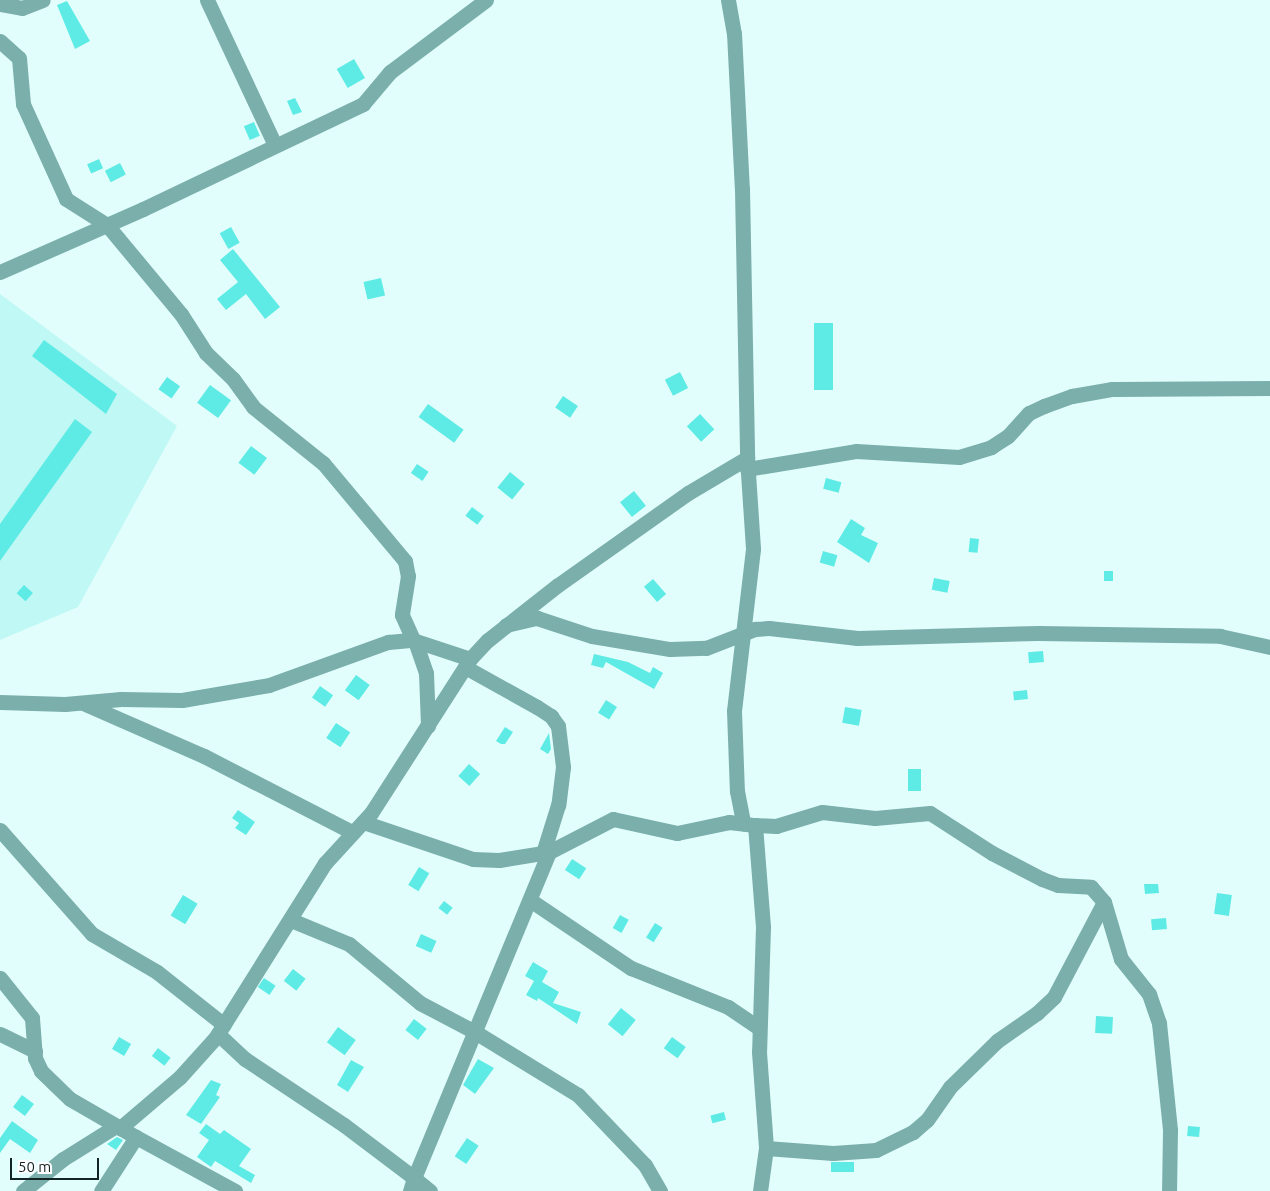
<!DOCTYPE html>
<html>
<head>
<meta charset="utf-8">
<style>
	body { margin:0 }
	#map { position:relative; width:1270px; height:1191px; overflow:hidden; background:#e2fefc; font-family:Ubuntu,sans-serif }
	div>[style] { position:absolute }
	.built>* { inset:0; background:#bff8f4 }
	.building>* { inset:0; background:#5febe5; transform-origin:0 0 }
	.minor>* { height:15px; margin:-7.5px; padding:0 7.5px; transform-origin:7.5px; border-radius:7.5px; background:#7bafab }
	span { translate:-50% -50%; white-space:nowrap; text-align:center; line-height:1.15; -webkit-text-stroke:4px #fff; paint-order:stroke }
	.scale { position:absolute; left:10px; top:1158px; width:89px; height:22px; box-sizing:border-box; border:2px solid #122423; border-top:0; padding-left:6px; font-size:15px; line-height:18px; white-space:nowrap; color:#122423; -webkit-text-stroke:4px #fff; paint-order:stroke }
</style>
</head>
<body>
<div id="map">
	<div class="built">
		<div style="clip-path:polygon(0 294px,177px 426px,78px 607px,0 640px)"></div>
	</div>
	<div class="building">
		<div style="clip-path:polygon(67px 1px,90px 41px,75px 49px,57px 5px)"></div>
		<div style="left:354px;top:59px;width:22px;height:20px;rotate:60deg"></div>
		<div style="clip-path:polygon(295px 98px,302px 112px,293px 115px,287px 101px)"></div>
		<div style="left:254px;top:122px;width:15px;height:11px;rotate:67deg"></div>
		<div style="left:99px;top:159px;width:10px;height:13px;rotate:66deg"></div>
		<div style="left:120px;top:163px;width:13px;height:17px;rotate:63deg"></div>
		<div style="left:231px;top:227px;width:18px;height:13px;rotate:61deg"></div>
		<div style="clip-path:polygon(233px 249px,280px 307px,265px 319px,246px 294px,226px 310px,217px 299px,238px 282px,220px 260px)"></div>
		<div style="left:381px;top:278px;width:18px;height:18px;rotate:77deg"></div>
		<div style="left:814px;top:323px;width:19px;height:67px"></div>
		<div style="clip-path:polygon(44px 340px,117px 394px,106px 414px,32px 356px)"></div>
		<div style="left:680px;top:372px;width:18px;height:17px;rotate:63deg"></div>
		<div style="left:167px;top:377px;width:16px;height:15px;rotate:35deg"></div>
		<div style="left:210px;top:385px;width:26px;height:22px;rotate:36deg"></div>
		<div style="left:563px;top:396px;width:18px;height:14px;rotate:34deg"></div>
		<div style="left:428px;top:404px;width:44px;height:16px;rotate:36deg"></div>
		<div style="left:700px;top:414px;width:21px;height:18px;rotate:47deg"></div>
		<div style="clip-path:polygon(75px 419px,92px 432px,0 561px,0 524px)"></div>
		<div style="left:251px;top:446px;width:20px;height:21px;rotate:37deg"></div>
		<div style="left:417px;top:464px;width:14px;height:11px;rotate:34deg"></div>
		<div style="left:510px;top:472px;width:19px;height:20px;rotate:39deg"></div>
		<div style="left:826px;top:478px;width:16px;height:11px;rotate:15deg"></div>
		<div style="left:634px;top:491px;width:19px;height:18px;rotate:51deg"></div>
		<div style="left:472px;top:507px;width:15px;height:11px;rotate:37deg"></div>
		<div style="clip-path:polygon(851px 519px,865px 528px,861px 535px,878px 543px,869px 563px,837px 542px)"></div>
		<div style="left:970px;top:538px;width:9px;height:14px;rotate:6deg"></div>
		<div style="left:823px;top:551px;width:15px;height:12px;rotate:16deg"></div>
		<div style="left:1104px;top:571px;width:9px;height:10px"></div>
		<div style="left:934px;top:578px;width:16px;height:12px;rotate:11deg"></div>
		<div style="left:653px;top:579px;width:20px;height:12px;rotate:49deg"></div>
		<div style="left:24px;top:585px;width:12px;height:11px;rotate:42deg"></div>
		<div style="left:1043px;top:651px;width:11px;height:15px;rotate:85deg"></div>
		<div style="clip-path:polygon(594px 654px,628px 662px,650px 673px,653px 667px,663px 673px,654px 689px,606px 662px,603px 668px,591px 665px)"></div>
		<div style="left:356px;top:675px;width:17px;height:19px;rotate:36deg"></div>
		<div style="left:320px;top:686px;width:16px;height:14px;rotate:35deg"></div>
		<div style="left:1027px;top:690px;width:9px;height:14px;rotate:84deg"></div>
		<div style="left:606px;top:700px;width:13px;height:15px;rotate:32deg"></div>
		<div style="left:845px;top:707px;width:17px;height:16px;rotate:10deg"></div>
		<div style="left:336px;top:723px;width:17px;height:18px;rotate:33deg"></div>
		<div style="clip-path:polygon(505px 727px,513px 732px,505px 744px,501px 744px,496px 741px)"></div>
		<div style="clip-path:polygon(549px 733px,551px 749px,548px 754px,540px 749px)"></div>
		<div style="left:469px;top:764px;width:15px;height:16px;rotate:42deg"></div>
		<div style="left:908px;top:769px;width:13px;height:22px"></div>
		<div style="clip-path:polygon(238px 810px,255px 822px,246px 835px,235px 828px,239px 823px,232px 818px)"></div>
		<div style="left:572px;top:859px;width:17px;height:13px;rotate:33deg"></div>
		<div style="left:419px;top:867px;width:12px;height:21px;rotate:31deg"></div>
		<div style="clip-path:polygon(1144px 884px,1158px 884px,1159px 893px,1145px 894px)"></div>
		<div style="left:1217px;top:893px;width:15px;height:21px;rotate:8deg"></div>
		<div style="left:183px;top:895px;width:17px;height:24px;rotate:31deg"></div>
		<div style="left:444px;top:901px;width:11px;height:9px;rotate:38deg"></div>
		<div style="left:620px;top:915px;width:10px;height:15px;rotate:29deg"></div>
		<div style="left:1166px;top:918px;width:11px;height:15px;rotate:85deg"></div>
		<div style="left:655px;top:923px;width:9px;height:17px;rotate:32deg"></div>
		<div style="left:421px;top:934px;width:17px;height:13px;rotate:24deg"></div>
		<div style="clip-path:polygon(533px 962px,548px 971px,542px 982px,559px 992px,553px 1003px,581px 1012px,577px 1024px,538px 998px,537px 1001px,526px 995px,534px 981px,525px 976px)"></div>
		<div style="left:293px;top:969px;width:16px;height:15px;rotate:38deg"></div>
		<div style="left:264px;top:978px;width:14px;height:11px;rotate:34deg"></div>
		<div style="left:621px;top:1008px;width:19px;height:21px;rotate:39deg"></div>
		<div style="left:1096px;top:1016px;width:17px;height:17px;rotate:3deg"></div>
		<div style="left:414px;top:1019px;width:16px;height:14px;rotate:38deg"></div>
		<div style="left:338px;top:1027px;width:22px;height:19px;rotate:36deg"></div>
		<div style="left:119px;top:1037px;width:14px;height:14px;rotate:30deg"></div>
		<div style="left:672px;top:1037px;width:17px;height:14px;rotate:36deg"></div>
		<div style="left:158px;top:1048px;width:16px;height:10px;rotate:38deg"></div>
		<div style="clip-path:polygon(478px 1059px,494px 1068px,475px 1094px,463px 1085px)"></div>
		<div style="clip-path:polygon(351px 1060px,364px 1067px,348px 1092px,337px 1085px)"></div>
		<div style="clip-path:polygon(211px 1080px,221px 1084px,216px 1095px,220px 1097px,201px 1124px,186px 1115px)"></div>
		<div style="left:22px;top:1095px;width:15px;height:15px;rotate:37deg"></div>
		<div style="left:724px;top:1112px;width:8px;height:14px;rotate:76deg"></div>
		<div style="clip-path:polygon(12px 1121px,38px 1140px,30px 1153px,10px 1139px,0 1153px,0 1138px)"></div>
		<div style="clip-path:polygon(206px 1124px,220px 1134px,224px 1130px,251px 1149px,239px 1166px,255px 1175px,251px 1183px,215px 1161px,211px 1167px,197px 1157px,209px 1140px,199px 1133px)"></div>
		<div style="left:1188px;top:1126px;width:12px;height:10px;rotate:5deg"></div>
		<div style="clip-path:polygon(117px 1137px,123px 1140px,116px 1150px,107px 1144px)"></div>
		<div style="left:467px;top:1138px;width:14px;height:22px;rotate:34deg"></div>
		<div style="left:831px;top:1162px;width:23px;height:10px"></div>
	</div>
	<div class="minor">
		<div style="left:207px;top:0;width:160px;rotate:64.9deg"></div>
		<div style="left:728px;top:0;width:34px;rotate:80deg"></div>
		<div style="left:734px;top:33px;width:156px;rotate:87.1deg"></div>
		<div style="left:742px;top:189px;width:269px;rotate:88.9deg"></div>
		<div style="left:0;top:4px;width:22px;rotate:10deg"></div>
		<div style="left:22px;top:8px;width:22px;rotate:-21deg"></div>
		<div style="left:0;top:41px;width:25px;rotate:42deg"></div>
		<div style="left:19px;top:58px;width:46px;rotate:85deg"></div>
		<div style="left:23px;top:104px;width:104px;rotate:65.6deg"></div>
		<div style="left:66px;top:199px;width:49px;rotate:32.4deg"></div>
		<div style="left:107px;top:225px;width:116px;rotate:50.3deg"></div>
		<div style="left:181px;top:314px;width:46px;rotate:57.3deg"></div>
		<div style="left:206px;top:353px;width:37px;rotate:44deg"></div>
		<div style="left:233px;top:379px;width:34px;rotate:54deg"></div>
		<div style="left:253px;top:407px;width:90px;rotate:38.7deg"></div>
		<div style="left:323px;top:463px;width:128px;rotate:50.1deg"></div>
		<div style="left:405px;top:561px;width:15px;rotate:79deg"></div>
		<div style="left:408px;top:576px;width:39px;rotate:99deg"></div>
		<div style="left:402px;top:615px;width:27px;rotate:66deg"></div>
		<div style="left:0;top:272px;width:156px;rotate:-23.8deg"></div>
		<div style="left:143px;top:209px;width:244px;rotate:-25.5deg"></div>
		<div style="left:363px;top:104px;width:42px;rotate:-49.8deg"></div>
		<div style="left:390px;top:72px;width:120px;rotate:-36.9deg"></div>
		<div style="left:747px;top:469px;width:110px;rotate:-9.4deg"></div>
		<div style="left:856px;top:451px;width:103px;rotate:3.3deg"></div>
		<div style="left:959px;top:457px;width:34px;rotate:-17deg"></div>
		<div style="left:991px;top:447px;width:20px;rotate:-33deg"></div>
		<div style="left:1008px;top:436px;width:31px;rotate:-48deg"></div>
		<div style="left:1029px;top:413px;width:17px;rotate:-25deg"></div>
		<div style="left:1044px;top:406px;width:30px;rotate:-20deg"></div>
		<div style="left:1072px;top:396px;width:41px;rotate:-9.9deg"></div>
		<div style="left:1112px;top:389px;width:158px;rotate:-0.4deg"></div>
		<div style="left:506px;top:625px;width:32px;rotate:-13deg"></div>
		<div style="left:537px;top:618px;width:58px;rotate:18.1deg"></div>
		<div style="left:592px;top:636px;width:79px;rotate:9.5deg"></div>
		<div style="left:670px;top:649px;width:36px;rotate:-2deg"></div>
		<div style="left:706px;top:648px;width:53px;rotate:-21.2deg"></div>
		<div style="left:755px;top:629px;width:14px;rotate:-4deg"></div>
		<div style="left:769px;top:628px;width:89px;rotate:6.5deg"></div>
		<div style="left:857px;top:638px;width:181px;rotate:-1.6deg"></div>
		<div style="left:1038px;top:633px;width:182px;rotate:0.9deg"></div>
		<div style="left:1220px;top:636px;width:51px;rotate:12.4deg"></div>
		<div style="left:415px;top:641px;width:34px;rotate:71deg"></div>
		<div style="left:426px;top:673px;width:53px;rotate:87.8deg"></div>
		<div style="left:470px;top:659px;width:26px;rotate:-47deg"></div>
		<div style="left:488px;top:640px;width:89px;rotate:-38.2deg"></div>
		<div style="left:558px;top:585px;width:159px;rotate:-35.3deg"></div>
		<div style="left:688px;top:493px;width:69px;rotate:-30.7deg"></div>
		<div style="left:747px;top:458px;width:91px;rotate:86.2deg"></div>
		<div style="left:753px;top:549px;width:163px;rotate:96.7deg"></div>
		<div style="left:734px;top:711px;width:80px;rotate:87.9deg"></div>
		<div style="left:737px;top:791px;width:33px;rotate:79deg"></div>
		<div style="left:465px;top:667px;width:82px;rotate:29.1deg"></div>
		<div style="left:537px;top:707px;width:17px;rotate:33deg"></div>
		<div style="left:551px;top:716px;width:12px;rotate:55deg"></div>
		<div style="left:558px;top:726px;width:41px;rotate:83deg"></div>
		<div style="left:563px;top:767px;width:38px;rotate:97deg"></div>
		<div style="left:558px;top:805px;width:50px;rotate:107.4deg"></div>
		<div style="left:0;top:702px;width:65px;rotate:1.8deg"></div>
		<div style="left:65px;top:704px;width:56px;rotate:-5.1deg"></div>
		<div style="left:121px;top:699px;width:61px;rotate:0.9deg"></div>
		<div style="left:182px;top:700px;width:88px;rotate:-9.8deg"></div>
		<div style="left:269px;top:685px;width:127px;rotate:-19.9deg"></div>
		<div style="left:388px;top:642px;width:25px;rotate:-5deg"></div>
		<div style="left:413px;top:640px;width:60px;rotate:18.4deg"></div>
		<div style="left:470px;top:659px;width:183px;rotate:122.7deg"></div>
		<div style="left:371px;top:813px;width:68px;rotate:132.6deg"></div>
		<div style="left:325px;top:863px;width:205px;rotate:122.1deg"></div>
		<div style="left:216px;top:1037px;width:54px;rotate:132deg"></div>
		<div style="left:180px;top:1077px;width:79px;rotate:139.6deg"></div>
		<div style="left:85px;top:704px;width:130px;rotate:23.6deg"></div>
		<div style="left:204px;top:756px;width:166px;rotate:27.2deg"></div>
		<div style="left:363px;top:822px;width:116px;rotate:18.6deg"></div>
		<div style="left:473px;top:859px;width:26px;rotate:2deg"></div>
		<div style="left:499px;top:860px;width:51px;rotate:-9.1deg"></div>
		<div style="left:549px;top:852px;width:72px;rotate:-27.3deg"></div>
		<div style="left:613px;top:819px;width:66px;rotate:12.3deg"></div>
		<div style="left:677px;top:833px;width:53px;rotate:-11.9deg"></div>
		<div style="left:729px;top:822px;width:26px;rotate:7deg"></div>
		<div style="left:755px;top:825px;width:102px;rotate:85.5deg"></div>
		<div style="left:763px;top:927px;width:125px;rotate:91.8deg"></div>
		<div style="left:759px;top:1052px;width:96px;rotate:85.8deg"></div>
		<div style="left:766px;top:1148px;width:43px;rotate:97.9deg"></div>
		<div style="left:755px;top:825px;width:21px;rotate:3deg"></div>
		<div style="left:776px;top:826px;width:48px;rotate:-16.9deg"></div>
		<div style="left:822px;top:812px;width:53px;rotate:6.5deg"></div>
		<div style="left:875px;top:818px;width:55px;rotate:-5.2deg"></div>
		<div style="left:930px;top:813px;width:74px;rotate:32.8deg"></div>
		<div style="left:992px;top:853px;width:56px;rotate:27.5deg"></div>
		<div style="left:1042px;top:879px;width:17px;rotate:21deg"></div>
		<div style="left:1058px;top:885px;width:33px;rotate:3deg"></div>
		<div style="left:1091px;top:887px;width:20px;rotate:49deg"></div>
		<div style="left:1104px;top:902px;width:59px;rotate:73.4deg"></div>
		<div style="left:1121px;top:959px;width:45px;rotate:51.3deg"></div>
		<div style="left:1149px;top:994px;width:31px;rotate:71deg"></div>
		<div style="left:1159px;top:1023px;width:108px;rotate:84.1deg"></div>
		<div style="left:1170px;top:1130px;width:61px;rotate:90.9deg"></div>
		<div style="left:0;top:830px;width:139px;rotate:48.5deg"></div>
		<div style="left:92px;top:934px;width:75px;rotate:30.3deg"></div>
		<div style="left:157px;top:972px;width:85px;rotate:38.3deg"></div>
		<div style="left:530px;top:900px;width:122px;rotate:34deg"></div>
		<div style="left:631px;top:968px;width:105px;rotate:21.9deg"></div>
		<div style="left:728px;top:1007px;width:37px;rotate:34deg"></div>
		<div style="left:291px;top:920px;width:63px;rotate:22.5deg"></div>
		<div style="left:349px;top:944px;width:92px;rotate:39.7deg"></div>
		<div style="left:420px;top:1003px;width:62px;rotate:27.8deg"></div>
		<div style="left:475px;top:1032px;width:121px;rotate:31.5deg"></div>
		<div style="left:578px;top:1095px;width:97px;rotate:46.3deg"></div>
		<div style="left:645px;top:1165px;width:30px;rotate:60deg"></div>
		<div style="left:0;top:978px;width:51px;rotate:51.3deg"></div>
		<div style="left:32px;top:1018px;width:40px;rotate:85.7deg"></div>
		<div style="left:35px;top:1058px;width:14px;rotate:65deg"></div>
		<div style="left:41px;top:1071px;width:40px;rotate:44deg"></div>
		<div style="left:70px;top:1099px;width:76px;rotate:29.9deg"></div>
		<div style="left:136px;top:1137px;width:64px;rotate:122.9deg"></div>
		<div style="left:0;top:1034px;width:39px;rotate:26deg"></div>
		<div style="left:218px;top:1034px;width:37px;rotate:43deg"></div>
		<div style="left:245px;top:1059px;width:119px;rotate:33.7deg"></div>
		<div style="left:344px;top:1125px;width:88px;rotate:37.1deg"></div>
		<div style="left:414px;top:1178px;width:14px;rotate:107deg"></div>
		<div style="left:136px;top:1137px;width:113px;rotate:28.6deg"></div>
		<div style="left:766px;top:1148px;width:67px;rotate:4.3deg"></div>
		<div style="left:833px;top:1153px;width:43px;rotate:-4deg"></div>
		<div style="left:876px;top:1150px;width:41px;rotate:-25.9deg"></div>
		<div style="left:913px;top:1132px;width:18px;rotate:-41deg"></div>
		<div style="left:927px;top:1120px;width:40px;rotate:-55.1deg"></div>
		<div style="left:950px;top:1087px;width:66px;rotate:-44.4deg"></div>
		<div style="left:997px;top:1041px;width:49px;rotate:-35deg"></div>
		<div style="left:1037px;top:1013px;width:23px;rotate:-43deg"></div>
		<div style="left:1054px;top:997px;width:107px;rotate:-62.2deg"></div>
		<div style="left:23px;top:1191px;width:51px;rotate:-38.7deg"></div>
		<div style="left:63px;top:1159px;width:62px;rotate:-31.9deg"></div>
		<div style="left:430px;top:1191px;width:21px;rotate:-141deg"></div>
		<div style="left:414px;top:1178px;width:353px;rotate:-67.5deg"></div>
	</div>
	<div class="scale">50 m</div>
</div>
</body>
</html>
